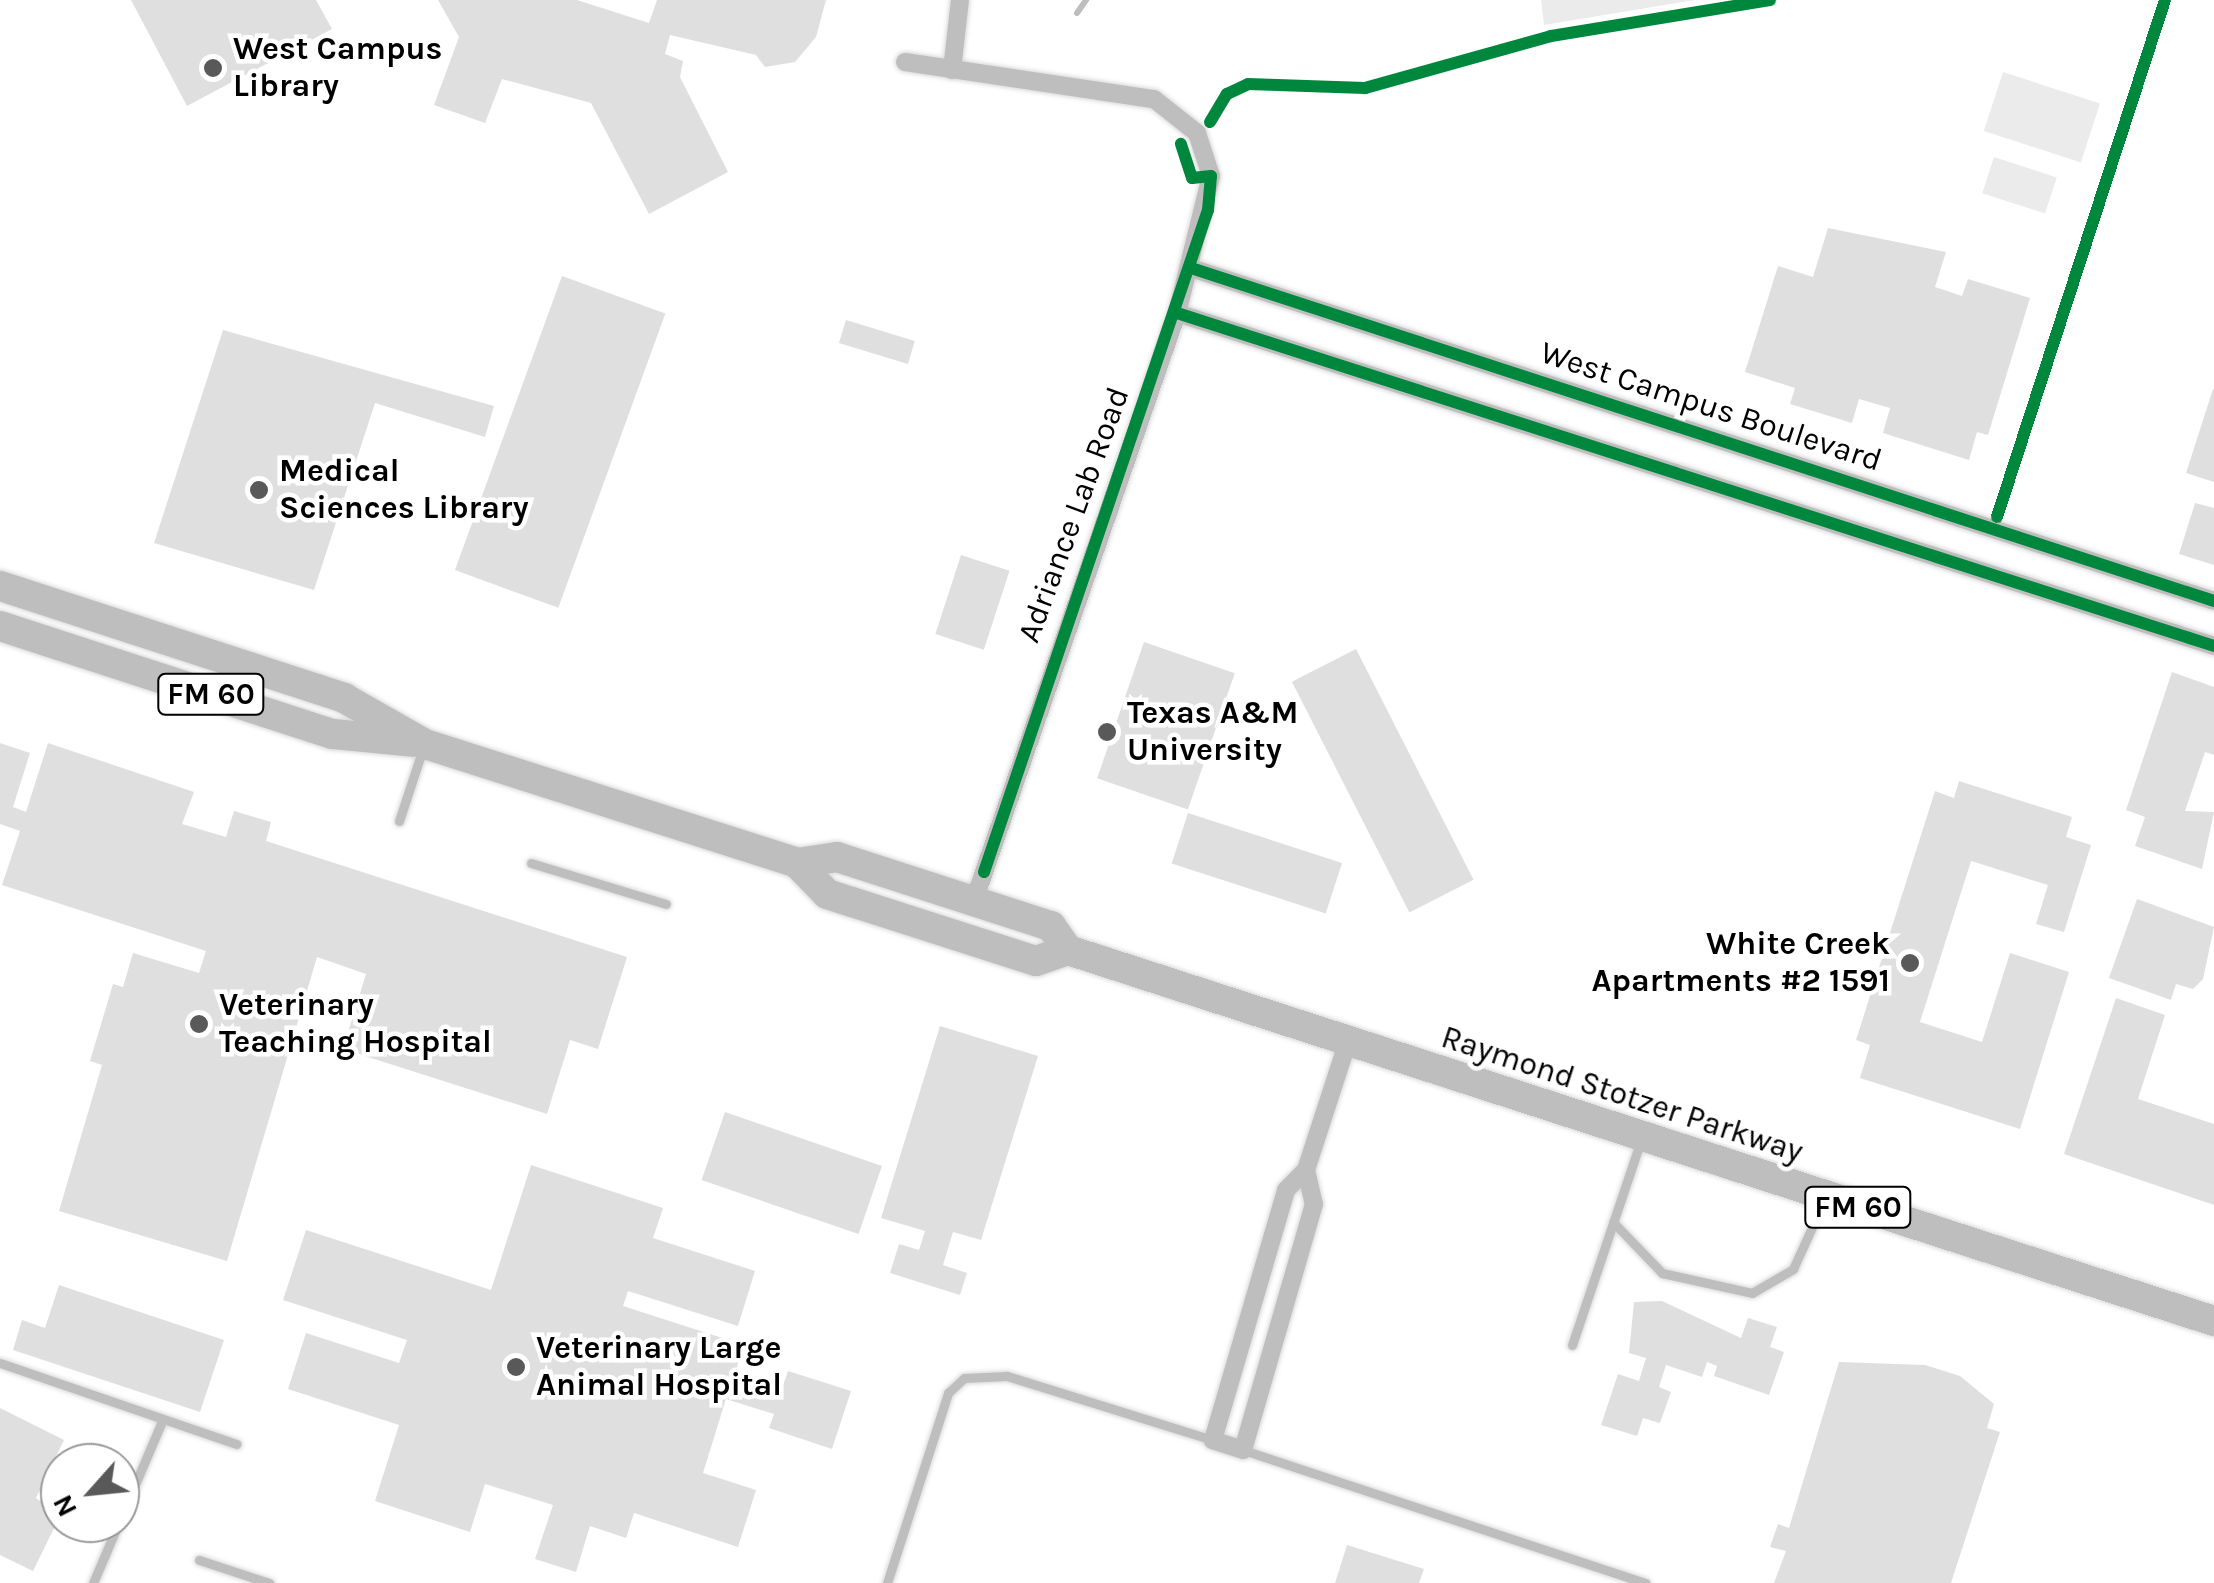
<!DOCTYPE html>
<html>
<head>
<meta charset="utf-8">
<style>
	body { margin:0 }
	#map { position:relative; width:2214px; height:1583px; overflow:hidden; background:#fff; font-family:Karla,sans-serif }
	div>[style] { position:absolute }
	.green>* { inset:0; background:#ebebeb; transform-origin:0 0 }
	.stream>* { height:6px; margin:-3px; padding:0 3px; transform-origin:3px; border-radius:3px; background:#bebebe }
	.building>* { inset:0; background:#dfdfdf; transform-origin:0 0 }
	.roads { filter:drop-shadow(0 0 2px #dbdbdb) drop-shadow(0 0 2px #dbdbdb) }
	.lane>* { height:9px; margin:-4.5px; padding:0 4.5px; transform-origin:4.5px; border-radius:4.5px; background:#bebebe }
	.street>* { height:18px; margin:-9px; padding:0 9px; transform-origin:9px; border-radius:9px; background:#bebebe }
	.primary>* { height:30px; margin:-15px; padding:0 15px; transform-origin:15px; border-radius:15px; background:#bebebe }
	.cycleway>* { height:12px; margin:-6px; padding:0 6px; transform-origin:6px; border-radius:6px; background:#00873e }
	.dots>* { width:28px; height:28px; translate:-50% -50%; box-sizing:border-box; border:5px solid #fff; border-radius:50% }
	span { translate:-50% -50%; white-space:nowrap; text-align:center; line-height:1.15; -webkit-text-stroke:9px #fff; paint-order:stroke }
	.shield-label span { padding:2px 8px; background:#fff; border:2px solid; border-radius:8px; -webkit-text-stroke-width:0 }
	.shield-label { font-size:30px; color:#000; font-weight:700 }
	.poi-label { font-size:32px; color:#000; font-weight:700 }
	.left { translate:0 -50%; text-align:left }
	.right { translate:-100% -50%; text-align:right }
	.street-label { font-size:32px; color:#000 }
	.north { position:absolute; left:40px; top:1443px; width:100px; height:100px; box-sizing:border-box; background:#fff; border:2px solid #999; border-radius:50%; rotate:243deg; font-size:28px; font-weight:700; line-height:40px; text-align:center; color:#000 }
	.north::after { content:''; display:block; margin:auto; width:35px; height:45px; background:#595959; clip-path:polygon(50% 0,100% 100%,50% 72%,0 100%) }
</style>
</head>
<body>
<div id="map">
	<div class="green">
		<div style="clip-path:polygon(1541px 0,1695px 0,1544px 25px)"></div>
		<div style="left:2003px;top:72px;width:102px;height:62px;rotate:18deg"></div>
		<div style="left:1994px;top:157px;width:66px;height:38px;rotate:18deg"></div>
	</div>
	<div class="stream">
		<div style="left:1077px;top:13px;width:16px;rotate:-55deg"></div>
	</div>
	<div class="building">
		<div style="clip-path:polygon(131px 0,316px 0,332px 29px,187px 106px)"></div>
		<div style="clip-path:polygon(438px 0,577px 0,649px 23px,657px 0,826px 0,816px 37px,795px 62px,765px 67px,756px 55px,670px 35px,665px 54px,683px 61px,680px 77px,728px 172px,649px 214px,591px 103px,502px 79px,485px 123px,434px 105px,459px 37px)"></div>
		<div style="clip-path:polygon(1828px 228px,1946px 252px,1935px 287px,1962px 296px,1968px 279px,2030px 298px,1988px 435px,1977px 432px,1969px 460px,1883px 433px,1890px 408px,1859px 399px,1852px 423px,1790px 404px,1795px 388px,1745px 372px,1778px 266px,1813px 277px)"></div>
		<div style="left:562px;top:276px;width:110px;height:313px;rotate:20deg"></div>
		<div style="left:846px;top:320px;width:72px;height:24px;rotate:17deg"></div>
		<div style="clip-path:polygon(223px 330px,494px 406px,485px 437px,375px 403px,314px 590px,154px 543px)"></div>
		<div style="clip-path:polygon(2213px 389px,2214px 389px,2214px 482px,2186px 473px)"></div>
		<div style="clip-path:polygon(2195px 503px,2214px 508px,2214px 565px,2179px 554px)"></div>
		<div style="left:961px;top:555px;width:51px;height:83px;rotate:18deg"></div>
		<div style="left:1144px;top:642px;width:96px;height:144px;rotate:19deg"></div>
		<div style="left:1356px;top:649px;width:259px;height:72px;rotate:63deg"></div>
		<div style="clip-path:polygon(2172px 672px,2214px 687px,2214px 755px,2205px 752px,2185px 811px,2214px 812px,2202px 869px,2135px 846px,2145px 817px,2126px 810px)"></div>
		<div style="clip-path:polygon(0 743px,30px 753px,13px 807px,26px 812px,48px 743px,194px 792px,182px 824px,226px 837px,234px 811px,271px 822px,266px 841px,627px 957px,598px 1049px,570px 1040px,547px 1114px,343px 1049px,366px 974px,317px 957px,227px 1261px,59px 1211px,102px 1065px,90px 1061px,113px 984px,123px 987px,133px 953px,199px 973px,206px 951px,2px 885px,20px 831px,0 824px)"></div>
		<div style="clip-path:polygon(1959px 781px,2072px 817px,2066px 837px,2091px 845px,2064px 932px,2036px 924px,2048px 885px,1971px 861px,1920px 1022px,1982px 1042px,2010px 953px,2069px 972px,2020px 1129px,1860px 1078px,1870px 1045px,1856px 1040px,1935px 791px,1954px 798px)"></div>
		<div style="left:1188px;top:813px;width:162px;height:53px;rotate:18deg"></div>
		<div style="clip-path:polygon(2137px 899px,2214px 927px,2203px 979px,2193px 989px,2176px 984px,2171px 1000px,2109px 978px)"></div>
		<div style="clip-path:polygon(2116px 998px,2165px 1015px,2138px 1099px,2214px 1124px,2214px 1205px,2064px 1154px)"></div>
		<div style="clip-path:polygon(940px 1026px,1038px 1056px,981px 1240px,953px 1232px,943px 1265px,967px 1273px,960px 1295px,890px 1273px,899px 1244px,919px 1250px,925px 1231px,881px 1218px)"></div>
		<div style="left:725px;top:1112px;width:166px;height:72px;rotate:19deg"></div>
		<div style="clip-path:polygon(531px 1165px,663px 1208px,653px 1238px,755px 1271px,738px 1326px,628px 1291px,623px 1306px,744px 1345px,734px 1376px,781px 1391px,788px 1371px,851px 1391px,832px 1449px,769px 1428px,774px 1414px,726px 1399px,703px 1473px,756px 1490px,738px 1547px,634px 1513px,626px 1538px,590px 1526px,576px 1572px,535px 1559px,553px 1505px,485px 1484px,470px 1532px,375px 1501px,399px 1425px,288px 1389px,306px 1333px,399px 1363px,407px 1340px,283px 1300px,306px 1230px,491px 1290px)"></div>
		<div style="clip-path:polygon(59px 1285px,224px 1340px,200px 1412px,13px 1350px,22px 1320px,45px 1328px)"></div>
		<div style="clip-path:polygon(1662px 1301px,1741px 1338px,1748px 1318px,1777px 1327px,1770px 1347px,1784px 1352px,1769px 1395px,1714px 1376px,1717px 1366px,1707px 1362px,1702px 1377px,1666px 1365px,1659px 1387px,1671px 1392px,1660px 1423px,1643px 1418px,1637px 1436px,1601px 1425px,1618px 1374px,1639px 1381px,1646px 1358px,1629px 1353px,1634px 1302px)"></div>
		<div style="clip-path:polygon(1839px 1362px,1925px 1365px,1960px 1376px,1994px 1404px,1987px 1428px,2000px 1432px,1951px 1583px,1774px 1583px,1786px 1551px,1770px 1547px,1778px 1524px,1789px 1528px)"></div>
		<div style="clip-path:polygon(0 1408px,64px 1440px,36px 1498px,60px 1516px,33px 1571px,0 1555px)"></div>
		<div style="clip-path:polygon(1347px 1545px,1424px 1569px,1419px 1583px,1335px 1583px)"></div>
	</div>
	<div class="roads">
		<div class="lane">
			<div style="left:399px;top:821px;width:77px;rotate:-71.8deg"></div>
			<div style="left:531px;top:863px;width:141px;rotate:16.9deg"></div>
			<div style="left:1613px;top:1222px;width:71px;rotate:46.1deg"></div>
			<div style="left:1662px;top:1273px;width:92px;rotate:12.5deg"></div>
			<div style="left:1752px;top:1293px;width:48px;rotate:-30.3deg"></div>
			<div style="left:1793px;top:1269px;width:75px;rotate:-65.5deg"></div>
			<div style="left:1572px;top:1345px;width:216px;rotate:-71.4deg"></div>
			<div style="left:0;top:1363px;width:250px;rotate:18.9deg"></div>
			<div style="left:1243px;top:1450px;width:424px;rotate:18.3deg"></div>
			<div style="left:199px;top:1560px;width:74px;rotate:18.2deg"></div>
			<div style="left:93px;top:1583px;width:178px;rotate:-66.9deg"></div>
			<div style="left:887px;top:1583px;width:200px;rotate:-72.2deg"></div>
			<div style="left:948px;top:1393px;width:22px;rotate:-43deg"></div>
			<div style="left:964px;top:1378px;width:43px;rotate:-2.7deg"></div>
			<div style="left:1007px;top:1376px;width:216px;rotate:17.3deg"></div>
		</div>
		<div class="street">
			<div style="left:905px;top:62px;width:252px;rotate:8.5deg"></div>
			<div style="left:1154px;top:99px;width:55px;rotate:38.3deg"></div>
			<div style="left:1197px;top:133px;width:45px;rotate:72deg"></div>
			<div style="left:1211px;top:176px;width:141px;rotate:103.9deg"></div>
			<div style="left:1177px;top:313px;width:622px;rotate:109.05deg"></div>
			<div style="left:952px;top:70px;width:70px;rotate:-83.5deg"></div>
			<div style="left:1191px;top:268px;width:1076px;rotate:18.03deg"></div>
			<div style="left:1177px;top:313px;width:1089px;rotate:17.8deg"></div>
			<div style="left:1306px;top:1170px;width:35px;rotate:77deg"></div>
			<div style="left:1314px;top:1204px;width:256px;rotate:106.1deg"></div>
			<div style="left:1243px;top:1450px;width:32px;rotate:-162deg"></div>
			<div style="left:1213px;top:1440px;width:260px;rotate:-73.7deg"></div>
			<div style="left:1286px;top:1190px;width:28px;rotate:-45deg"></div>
			<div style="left:1306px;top:1170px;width:133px;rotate:-72deg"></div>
		</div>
		<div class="primary">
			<div style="left:0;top:586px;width:362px;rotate:18deg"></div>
			<div style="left:344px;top:698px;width:93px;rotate:29.6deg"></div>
			<div style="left:425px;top:744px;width:391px;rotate:17.7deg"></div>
			<div style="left:797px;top:863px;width:40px;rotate:-8.5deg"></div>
			<div style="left:837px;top:857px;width:225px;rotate:17.9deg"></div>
			<div style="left:1051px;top:926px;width:29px;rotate:55deg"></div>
			<div style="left:0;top:626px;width:350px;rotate:18deg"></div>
			<div style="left:333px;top:734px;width:81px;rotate:5.6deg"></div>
			<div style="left:797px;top:863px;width:43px;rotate:45.9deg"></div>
			<div style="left:827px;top:894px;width:26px;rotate:18deg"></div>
			<div style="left:852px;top:902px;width:193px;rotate:17.8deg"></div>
			<div style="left:1036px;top:961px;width:34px;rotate:-19deg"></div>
			<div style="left:1068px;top:950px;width:1205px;rotate:17.94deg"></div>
		</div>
	</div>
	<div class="cycleway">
		<div style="left:1210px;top:122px;width:33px;rotate:-59deg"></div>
		<div style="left:1227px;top:94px;width:23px;rotate:-25deg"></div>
		<div style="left:1248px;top:84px;width:117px;rotate:2deg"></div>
		<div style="left:1365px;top:88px;width:193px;rotate:-15.6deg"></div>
		<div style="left:1551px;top:36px;width:222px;rotate:-9.3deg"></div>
		<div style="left:1191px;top:268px;width:1076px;rotate:18.03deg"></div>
		<div style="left:1177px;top:313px;width:1089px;rotate:17.8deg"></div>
		<div style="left:1997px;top:517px;width:544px;rotate:-72deg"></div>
		<div style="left:984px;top:872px;width:699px;rotate:-71.31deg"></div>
		<div style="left:1208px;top:210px;width:34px;rotate:-85deg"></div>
		<div style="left:1211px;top:176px;width:19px;rotate:174deg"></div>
		<div style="left:1192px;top:178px;width:36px;rotate:-108deg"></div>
	</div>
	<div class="dots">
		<div style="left:213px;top:68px;background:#595959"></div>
		<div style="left:259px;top:490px;background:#595959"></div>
		<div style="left:1107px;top:732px;background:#595959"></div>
		<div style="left:1910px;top:963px;background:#595959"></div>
		<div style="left:199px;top:1024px;background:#595959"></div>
		<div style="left:516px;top:1367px;background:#595959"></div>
	</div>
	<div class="shield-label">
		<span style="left:211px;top:694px">FM 60</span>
		<span style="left:1858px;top:1207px">FM 60</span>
	</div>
	<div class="poi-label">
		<span class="left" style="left:233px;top:68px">West Campus<br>Library</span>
		<span class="left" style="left:279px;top:490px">Medical<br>Sciences Library</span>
		<span class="left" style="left:1127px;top:732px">Texas A&amp;M<br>University</span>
		<span class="right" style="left:1890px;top:963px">White Creek<br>Apartments #2 1591</span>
		<span class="left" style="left:219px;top:1024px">Veterinary<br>Teaching Hospital</span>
		<span class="left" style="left:536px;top:1367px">Veterinary Large<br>Animal Hospital</span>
	</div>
	<div class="street-label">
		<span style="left:1711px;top:407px;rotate:18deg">West Campus Boulevard</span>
		<span style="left:1074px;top:515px;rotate:-70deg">Adriance Lab Road</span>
		<span style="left:1622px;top:1095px;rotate:18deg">Raymond Stotzer Parkway</span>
	</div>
	<div class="north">N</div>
</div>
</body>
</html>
